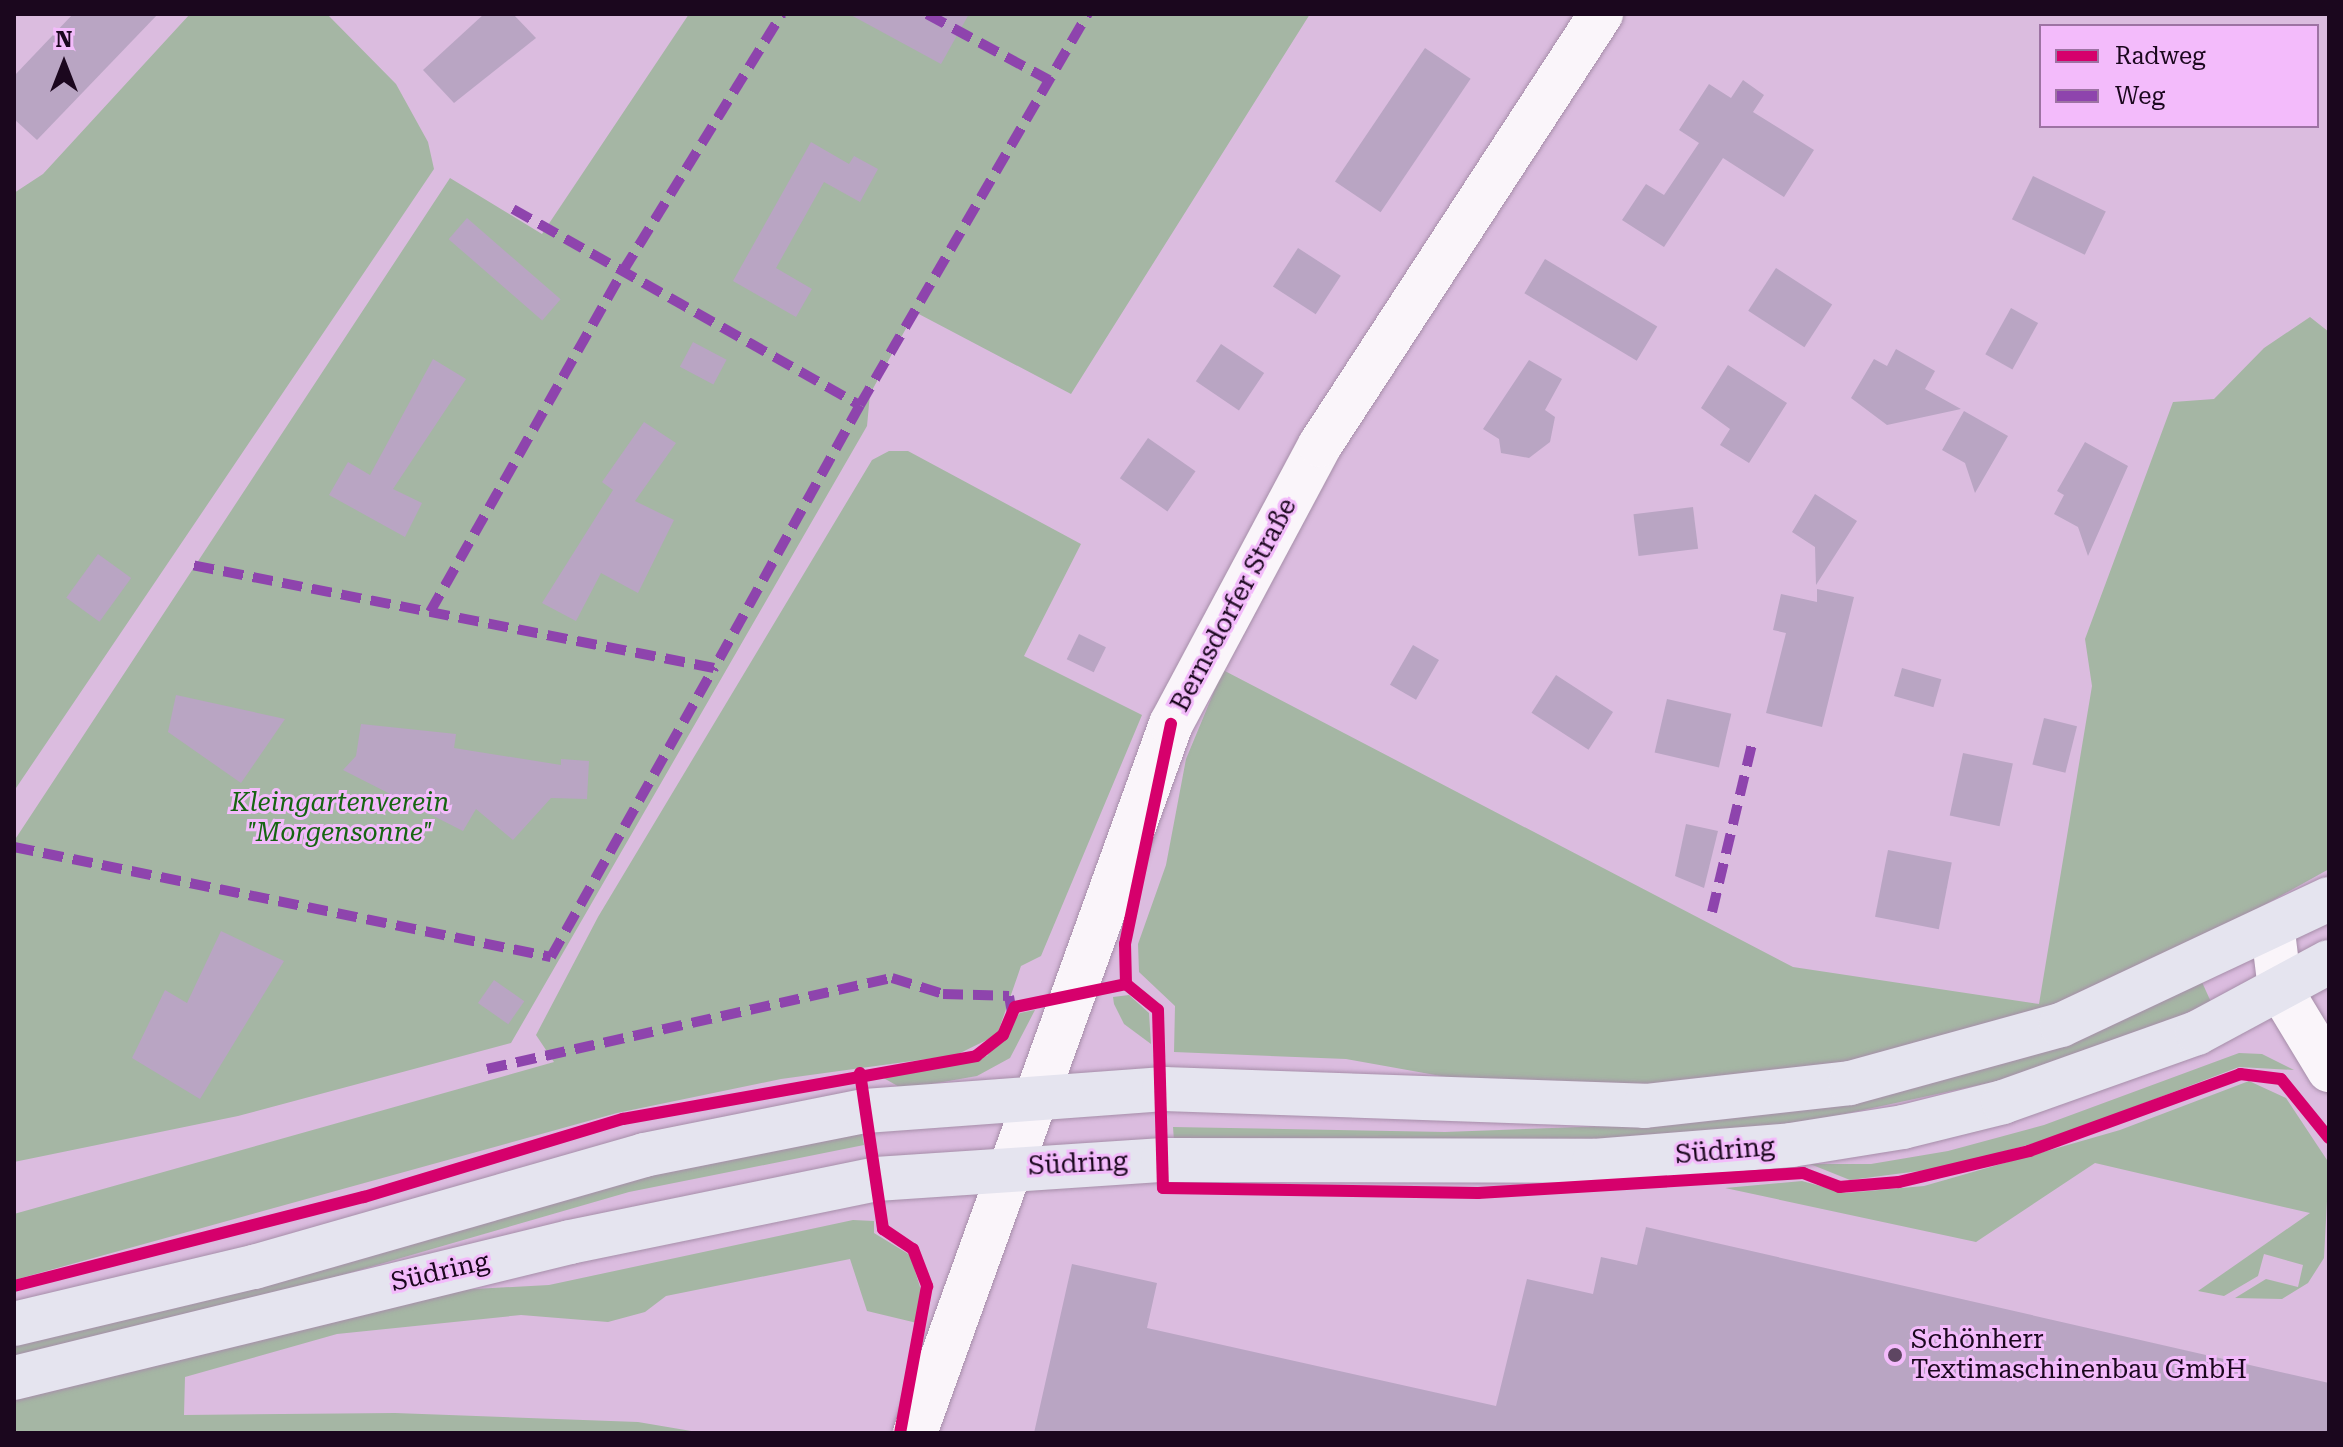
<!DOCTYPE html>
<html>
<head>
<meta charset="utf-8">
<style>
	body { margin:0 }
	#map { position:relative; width:2343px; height:1447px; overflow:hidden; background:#dbbcdf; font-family:"Roboto Serif",serif }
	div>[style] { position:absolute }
	.green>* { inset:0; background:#a5b6a4 }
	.building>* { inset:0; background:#b9a5c3; transform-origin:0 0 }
	.roads { filter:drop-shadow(0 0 2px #a68ea9) drop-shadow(0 0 2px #a68ea9) }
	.minor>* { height:44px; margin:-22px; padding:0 22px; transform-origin:22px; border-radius:22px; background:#faf5fa }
	.major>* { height:44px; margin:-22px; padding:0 22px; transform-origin:22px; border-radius:22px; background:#e5e4ef }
	.quiet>* { height:10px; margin-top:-5px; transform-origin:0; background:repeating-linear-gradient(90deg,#8e44ad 0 20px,transparent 0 30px) }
	.cycleway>* { height:12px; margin:-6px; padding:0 6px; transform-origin:6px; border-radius:6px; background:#d6006c }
	.dots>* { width:22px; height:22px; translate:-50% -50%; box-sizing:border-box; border:4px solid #f3bbfb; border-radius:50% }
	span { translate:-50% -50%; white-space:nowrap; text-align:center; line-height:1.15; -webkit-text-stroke:6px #f3bbfb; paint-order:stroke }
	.street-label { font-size:26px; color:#1b071e }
	.park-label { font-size:26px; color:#166512; font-style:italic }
	.poi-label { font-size:26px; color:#1b071e }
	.left { translate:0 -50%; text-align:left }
	.frame { position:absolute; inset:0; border:16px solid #1b071e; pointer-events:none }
	.legend { position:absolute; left:2039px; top:24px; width:280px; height:104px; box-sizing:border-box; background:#f3bbfb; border:2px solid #9d73a3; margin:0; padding:10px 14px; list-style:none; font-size:24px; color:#1b071e }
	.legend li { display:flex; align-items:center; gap:16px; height:40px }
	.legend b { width:40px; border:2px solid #9d73a3 }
	.north { position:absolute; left:24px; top:24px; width:80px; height:80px; -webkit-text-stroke:6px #f3bbfb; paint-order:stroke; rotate:0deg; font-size:22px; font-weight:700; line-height:32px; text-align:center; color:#1b071e }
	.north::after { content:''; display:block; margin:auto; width:28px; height:36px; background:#1b071e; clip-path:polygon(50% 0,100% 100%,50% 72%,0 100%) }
</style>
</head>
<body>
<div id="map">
	<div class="green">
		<div style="clip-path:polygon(190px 14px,327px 14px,396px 84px,428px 142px,434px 169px,14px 791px,14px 193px,43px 174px)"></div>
		<div style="clip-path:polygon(689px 14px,1310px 14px,1071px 394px,915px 312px,870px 394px,867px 426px,511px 1043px,238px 1116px,14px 1162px,14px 841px,450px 178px,542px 234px)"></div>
		<div style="clip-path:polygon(2310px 317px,2329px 332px,2329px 869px,2203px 939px,2034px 1015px,1868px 1059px,1634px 1087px,1480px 1083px,1346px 1059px,1174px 1052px,1175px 1006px,1139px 972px,1138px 944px,1166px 865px,1186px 759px,1223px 670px,1793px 967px,2039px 1004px,2092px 686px,2085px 639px,2173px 402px,2214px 399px,2264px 348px)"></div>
		<div style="clip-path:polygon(889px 451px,908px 451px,1081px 544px,1024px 656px,1142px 715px,1041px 956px,1021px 966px,997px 1035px,956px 1055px,781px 1079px,617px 1113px,14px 1280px,14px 1214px,554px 1062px,536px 1035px,598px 917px,872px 460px)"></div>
		<div style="clip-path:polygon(2201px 980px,2211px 1002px,2141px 1033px,2007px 1079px,1789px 1126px,1602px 1142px,1174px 1141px,1173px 1127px,1445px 1132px,1635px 1125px,1873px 1096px,2020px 1059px)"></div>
		<div style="clip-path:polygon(1129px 995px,1149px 1013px,1151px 1044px,1124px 1024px,1114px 1004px,1113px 997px)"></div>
		<div style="clip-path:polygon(1035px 1010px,1010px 1058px,977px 1076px,903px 1089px,880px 1076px,987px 1056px,1020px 1013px)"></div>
		<div style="clip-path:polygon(2239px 1053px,2262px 1054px,2294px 1070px,2239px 1067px,2050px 1139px,1942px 1168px,1850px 1180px,1810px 1164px,1871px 1164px,1948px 1151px,2044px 1125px)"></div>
		<div style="clip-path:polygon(2249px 1081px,2286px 1098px,2329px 1163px,2324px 1258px,2308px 1283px,2282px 1299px,2235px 1298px,2266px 1279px,2298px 1287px,2303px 1265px,2264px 1254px,2258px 1276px,2224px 1296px,2198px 1291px,2310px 1213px,2095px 1163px,1976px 1242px,1725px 1188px,1802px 1181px,1846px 1193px,1924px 1186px,2120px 1130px)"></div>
		<div style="clip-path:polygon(861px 1129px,864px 1145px,629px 1192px,249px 1302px,14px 1360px,14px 1344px,587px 1188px)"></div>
		<div style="clip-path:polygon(853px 1220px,874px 1221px,874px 1233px,910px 1255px,921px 1290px,917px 1323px,867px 1311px,850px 1259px,666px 1296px,645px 1312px,608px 1322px,521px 1315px,337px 1334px,185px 1377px,184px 1415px,395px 1413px,638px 1422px,703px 1433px,14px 1433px,14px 1397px,456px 1290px,549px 1285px)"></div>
	</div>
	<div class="building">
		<div style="clip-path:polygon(73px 14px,158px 14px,37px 140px,14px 119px,14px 76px)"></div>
		<div style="clip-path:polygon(484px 14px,513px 14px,536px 38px,454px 103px,423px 70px)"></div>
		<div style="clip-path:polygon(849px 14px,969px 14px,941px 64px)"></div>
		<div style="left:1425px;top:48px;width:55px;height:161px;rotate:34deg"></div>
		<div style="clip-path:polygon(1743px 80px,1764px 95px,1753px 112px,1814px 150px,1784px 197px,1723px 158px,1664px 247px,1622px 220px,1646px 184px,1664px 195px,1699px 143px,1679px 130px,1709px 84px,1731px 98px)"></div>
		<div style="clip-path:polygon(811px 142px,849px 164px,854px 156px,878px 169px,860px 202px,824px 182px,776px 268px,812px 289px,796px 317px,733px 281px)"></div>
		<div style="left:2033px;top:176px;width:81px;height:48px;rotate:26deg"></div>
		<div style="left:467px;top:218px;width:124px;height:28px;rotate:41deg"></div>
		<div style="left:1298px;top:248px;width:51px;height:46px;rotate:33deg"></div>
		<div style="left:1545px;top:259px;width:131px;height:40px;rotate:31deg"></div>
		<div style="left:1776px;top:268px;width:67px;height:51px;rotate:33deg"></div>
		<div style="left:2011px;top:308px;width:31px;height:53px;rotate:29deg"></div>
		<div style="left:693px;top:342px;width:38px;height:28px;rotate:28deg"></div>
		<div style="left:1221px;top:344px;width:52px;height:45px;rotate:34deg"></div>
		<div style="clip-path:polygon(1896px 349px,1935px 371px,1925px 389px,1961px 409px,1887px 425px,1851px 398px,1874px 359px,1887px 366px)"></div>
		<div style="clip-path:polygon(433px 359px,466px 379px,393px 489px,422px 503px,405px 537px,329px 495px,348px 462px,370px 475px)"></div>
		<div style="clip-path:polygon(1529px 360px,1562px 379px,1545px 410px,1555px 417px,1550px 442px,1529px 458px,1501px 453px,1499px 439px,1483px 429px)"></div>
		<div style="clip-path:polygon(1728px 365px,1787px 403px,1749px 463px,1720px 445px,1730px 429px,1701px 408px)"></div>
		<div style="clip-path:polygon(1964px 411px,2008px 436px,1975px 493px,1965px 463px,1942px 450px)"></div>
		<div style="clip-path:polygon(644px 422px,676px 443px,635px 501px,674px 520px,638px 593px,601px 573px,576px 621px,542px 603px,613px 490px,602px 482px)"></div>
		<div style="left:1148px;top:438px;width:58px;height:49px;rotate:35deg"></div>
		<div style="clip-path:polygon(2085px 442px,2128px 466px,2088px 556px,2078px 527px,2054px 514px,2064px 495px,2057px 491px)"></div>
		<div style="clip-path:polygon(1815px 494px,1857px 521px,1816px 585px,1815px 547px,1792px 532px)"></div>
		<div style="left:1693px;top:507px;width:42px;height:60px;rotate:83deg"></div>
		<div style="left:98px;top:554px;width:41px;height:54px;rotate:36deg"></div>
		<div style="clip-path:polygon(1817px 589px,1854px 597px,1822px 727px,1766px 713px,1786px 633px,1773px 630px,1781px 594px,1817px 602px)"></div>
		<div style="left:1079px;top:634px;width:30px;height:28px;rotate:26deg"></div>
		<div style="left:1413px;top:645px;width:30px;height:46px;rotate:30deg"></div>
		<div style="left:1902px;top:668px;width:41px;height:29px;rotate:16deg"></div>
		<div style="left:1556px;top:675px;width:68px;height:45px;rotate:33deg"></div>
		<div style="clip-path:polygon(176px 695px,285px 719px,241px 783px,168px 732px)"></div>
		<div style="left:1667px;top:699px;width:66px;height:55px;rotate:13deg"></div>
		<div style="left:2044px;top:718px;width:34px;height:48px;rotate:14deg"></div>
		<div style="clip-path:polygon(361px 724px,456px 734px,454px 748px,561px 765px,561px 759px,589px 761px,587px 799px,551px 798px,513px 840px,476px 809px,463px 831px,343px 770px,356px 756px)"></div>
		<div style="left:1963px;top:753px;width:51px;height:64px;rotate:12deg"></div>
		<div style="clip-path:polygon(1686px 824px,1718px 831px,1704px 888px,1675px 876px)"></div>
		<div style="left:1888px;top:850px;width:65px;height:68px;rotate:11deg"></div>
		<div style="clip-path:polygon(221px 931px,284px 961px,200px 1099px,132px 1058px,165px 990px,187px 1003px)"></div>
		<div style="left:494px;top:980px;width:37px;height:28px;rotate:35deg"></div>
		<div style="clip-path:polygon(1646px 1227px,2329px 1383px,2329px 1433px,1034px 1433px,1072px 1264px,1157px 1283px,1147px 1328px,1496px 1406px,1527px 1279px,1593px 1294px,1601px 1257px,1637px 1265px)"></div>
	</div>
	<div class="roads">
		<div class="minor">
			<div style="left:2273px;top:932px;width:57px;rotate:83deg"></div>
			<div style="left:2280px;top:989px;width:95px;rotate:58.8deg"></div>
			<div style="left:915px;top:1433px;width:754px;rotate:-70.15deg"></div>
			<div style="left:1171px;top:724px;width:316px;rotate:-61.9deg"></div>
			<div style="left:1320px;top:445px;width:515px;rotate:-56.9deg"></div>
		</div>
		<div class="major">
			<div style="left:14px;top:1324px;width:247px;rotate:-13.4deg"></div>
			<div style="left:254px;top:1267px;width:406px;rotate:-16deg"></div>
			<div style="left:644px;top:1155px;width:225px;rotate:-11.3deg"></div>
			<div style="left:865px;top:1111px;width:300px;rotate:-4.2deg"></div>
			<div style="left:1164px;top:1089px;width:481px;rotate:2deg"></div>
			<div style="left:1645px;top:1106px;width:206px;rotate:-6.4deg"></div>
			<div style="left:1850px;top:1083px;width:219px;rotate:-15.4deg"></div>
			<div style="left:2061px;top:1025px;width:296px;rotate:-25.2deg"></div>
			<div style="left:14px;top:1378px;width:572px;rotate:-13.74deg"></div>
			<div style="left:570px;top:1242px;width:312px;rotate:-11.6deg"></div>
			<div style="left:876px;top:1179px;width:288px;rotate:-3.8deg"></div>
			<div style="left:1163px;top:1160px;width:431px;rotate:0.1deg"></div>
			<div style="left:1594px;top:1161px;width:198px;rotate:-4.6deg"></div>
			<div style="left:1791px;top:1145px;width:113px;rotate:-9.1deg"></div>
			<div style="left:1903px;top:1127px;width:103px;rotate:-14deg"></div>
			<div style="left:2003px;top:1102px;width:206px;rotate:-19.6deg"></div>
			<div style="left:2197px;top:1033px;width:150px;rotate:-28.3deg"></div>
		</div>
	</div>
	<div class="quiet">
		<div style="left:927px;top:14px;width:139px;rotate:28.4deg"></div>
		<div style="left:513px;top:209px;width:399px;rotate:29.5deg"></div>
		<div style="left:860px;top:405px;width:301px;rotate:119deg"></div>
		<div style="left:860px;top:405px;width:453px;rotate:-59.8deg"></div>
		<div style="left:430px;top:612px;width:392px;rotate:-60.5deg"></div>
		<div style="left:623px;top:271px;width:302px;rotate:-58.3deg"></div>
		<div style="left:14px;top:847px;width:548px;rotate:11.58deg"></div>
		<div style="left:551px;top:957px;width:332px;rotate:-60.6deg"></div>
		<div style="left:714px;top:668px;width:537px;rotate:-168.84deg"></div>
		<div style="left:1712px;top:912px;width:177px;rotate:-76.6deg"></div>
		<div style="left:487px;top:1069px;width:415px;rotate:-12.7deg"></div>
		<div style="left:892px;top:978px;width:53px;rotate:17.4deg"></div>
		<div style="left:943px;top:994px;width:66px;rotate:1.7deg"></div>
		<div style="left:1009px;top:996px;width:17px;rotate:80deg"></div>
	</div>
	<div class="cycleway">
		<div style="left:1126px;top:984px;width:40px;rotate:-91.4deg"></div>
		<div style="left:1125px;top:944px;width:225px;rotate:-78.2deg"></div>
		<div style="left:860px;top:1073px;width:158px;rotate:81.6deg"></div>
		<div style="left:883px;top:1229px;width:36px;rotate:34deg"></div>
		<div style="left:913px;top:1249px;width:40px;rotate:69deg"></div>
		<div style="left:927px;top:1286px;width:149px;rotate:100.4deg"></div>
		<div style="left:14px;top:1286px;width:361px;rotate:-14.3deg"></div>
		<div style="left:364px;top:1197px;width:270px;rotate:-16.8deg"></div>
		<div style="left:623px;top:1119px;width:359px;rotate:-10.1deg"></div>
		<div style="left:976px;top:1056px;width:34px;rotate:-38deg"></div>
		<div style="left:1003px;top:1035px;width:30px;rotate:-67deg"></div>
		<div style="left:1015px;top:1007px;width:113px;rotate:-11.7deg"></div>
		<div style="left:1126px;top:984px;width:41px;rotate:39.1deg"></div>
		<div style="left:1158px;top:1010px;width:178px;rotate:88.4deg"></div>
		<div style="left:1163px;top:1188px;width:315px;rotate:0.9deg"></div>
		<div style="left:1478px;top:1193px;width:326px;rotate:-3.5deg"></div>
		<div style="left:1803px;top:1173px;width:39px;rotate:21deg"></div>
		<div style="left:1839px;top:1187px;width:60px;rotate:-4.8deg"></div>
		<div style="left:1899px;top:1182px;width:134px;rotate:-13.4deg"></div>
		<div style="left:2029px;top:1151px;width:225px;rotate:-20deg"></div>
		<div style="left:2240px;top:1074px;width:41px;rotate:7deg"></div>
		<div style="left:2281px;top:1079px;width:76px;rotate:50.9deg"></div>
	</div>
	<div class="dots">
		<div style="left:1895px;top:1355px;background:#5e4662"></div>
	</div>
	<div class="street-label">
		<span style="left:1234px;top:605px;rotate:-62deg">Bernsdorfer Straße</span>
		<span style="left:1725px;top:1151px;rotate:-5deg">Südring</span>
		<span style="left:1078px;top:1164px;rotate:-3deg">Südring</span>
		<span style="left:440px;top:1272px;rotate:-13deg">Südring</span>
	</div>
	<div class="park-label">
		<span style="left:340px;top:818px">Kleingartenverein<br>"Morgensonne"</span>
	</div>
	<div class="poi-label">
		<span class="left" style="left:1911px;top:1355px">Schönherr<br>Textimaschinenbau GmbH</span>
	</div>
	<div class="frame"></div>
	<ul class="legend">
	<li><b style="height:10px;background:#d6006c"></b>Radweg</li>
	<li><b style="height:10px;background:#8e44ad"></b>Weg</li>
	</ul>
	<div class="north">N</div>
</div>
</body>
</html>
